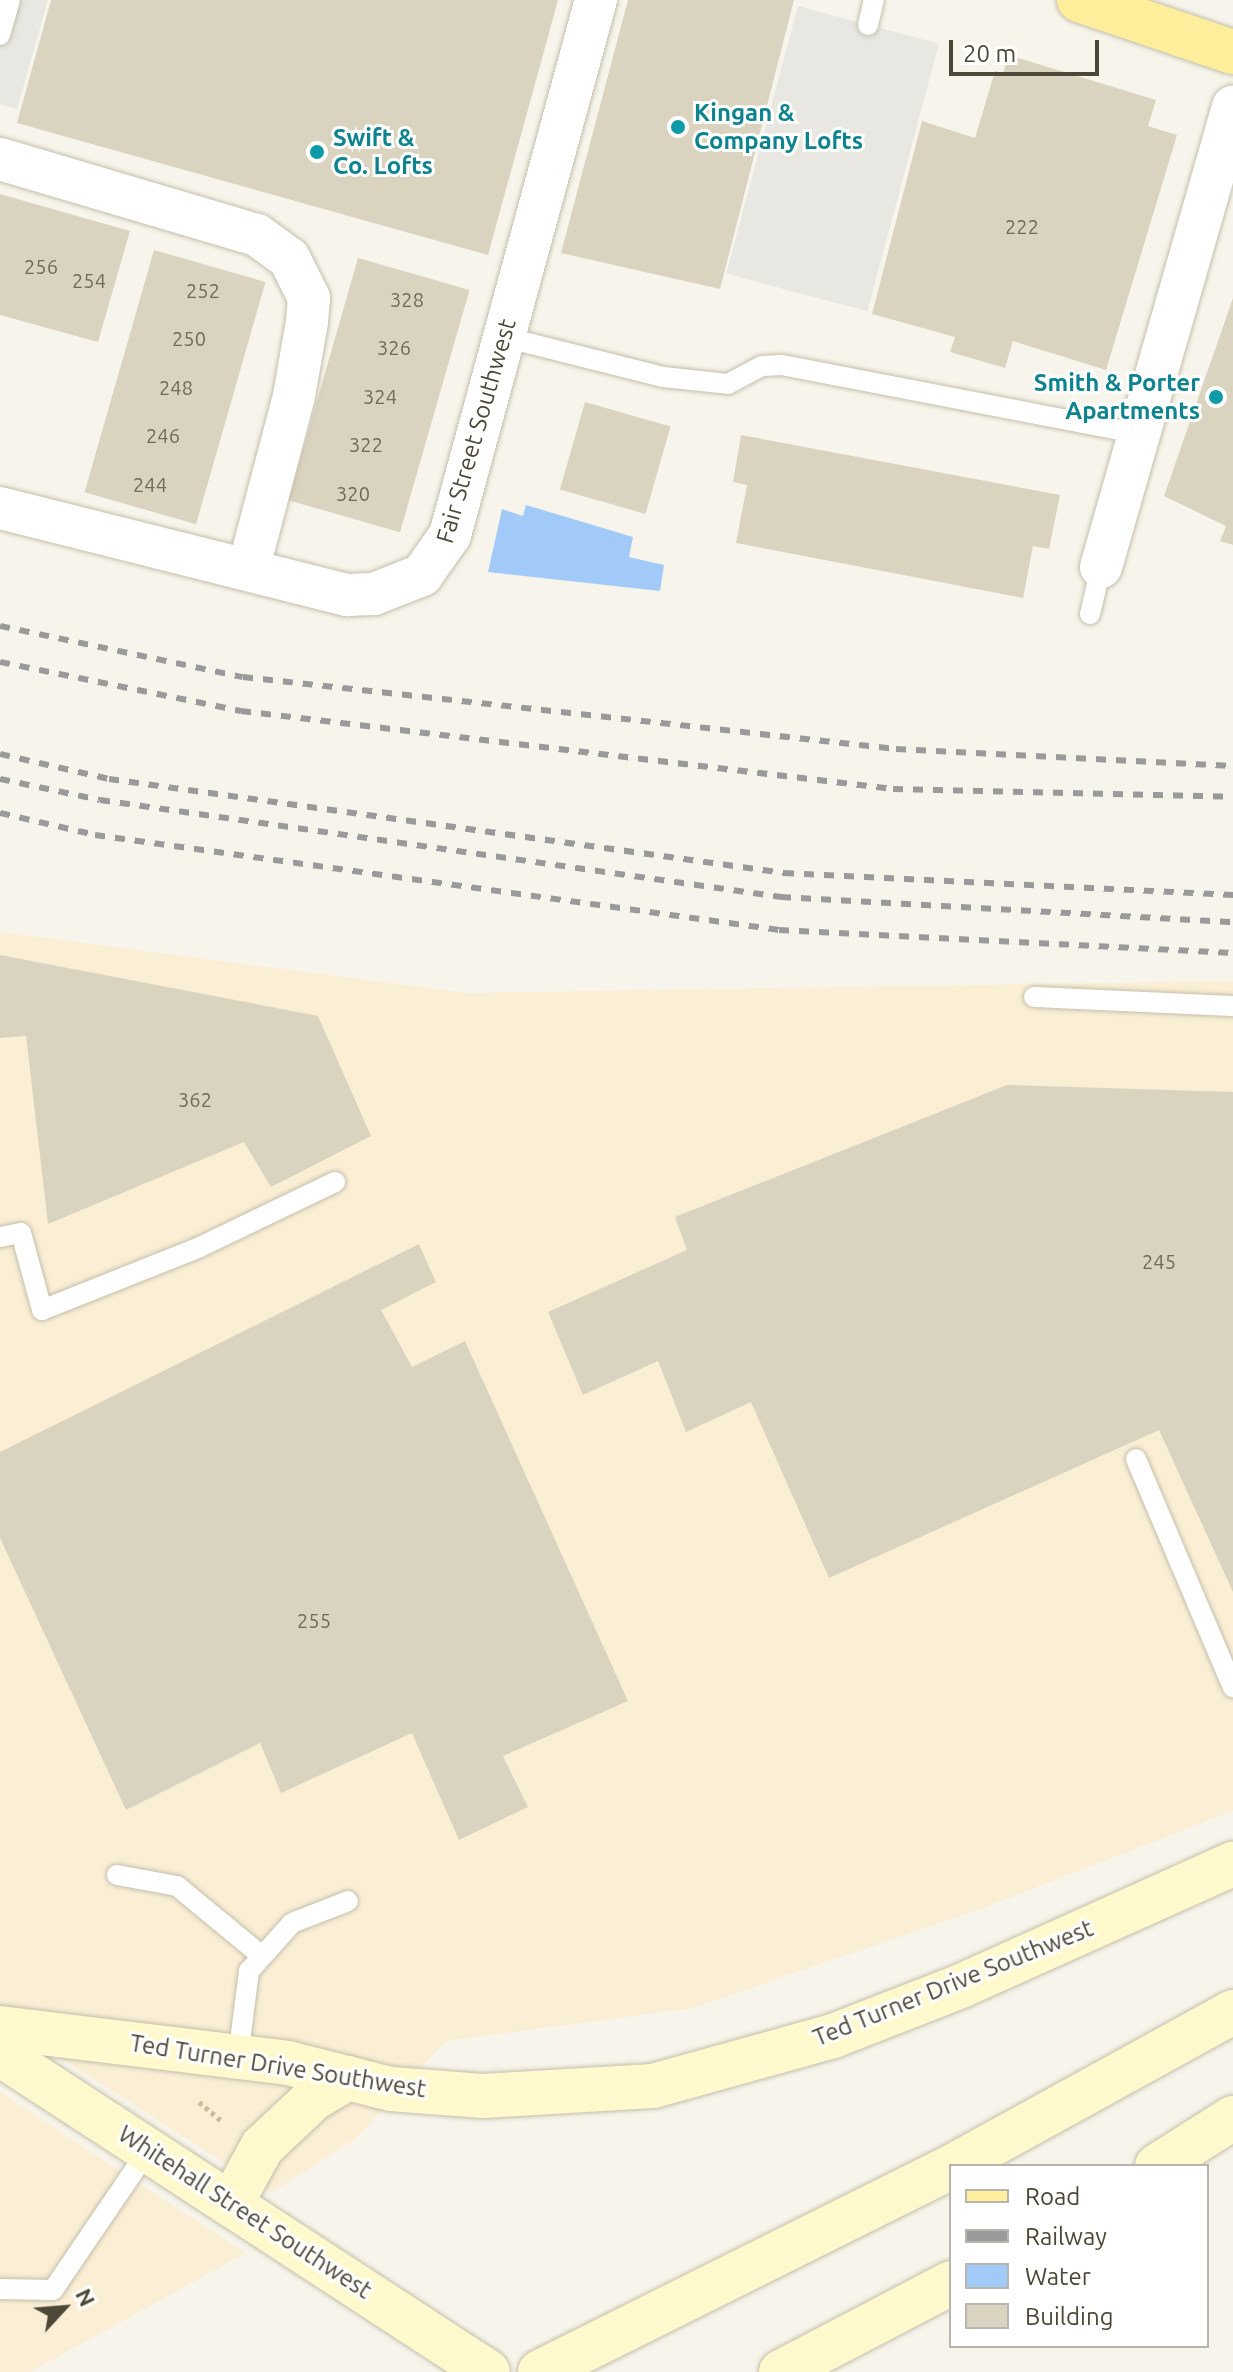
<!DOCTYPE html>
<html>
<head>
<meta charset="utf-8">
<style>
	body { margin:0 }
	#map { position:relative; width:1233px; height:2372px; overflow:hidden; background:#f7f5eb; font-family:Ubuntu,sans-serif }
	div>[style] { position:absolute }
	.commercial>* { inset:0; background:#faefd5 }
	.parking>* { inset:0; background:#e8e7e2; transform-origin:0 0 }
	.water>* { inset:0; background:#a2caf9 }
	.building>* { inset:0; background:#dad3bf; transform-origin:0 0 }
	.path>* { height:5px; margin-top:-2.5px; transform-origin:0; background:repeating-linear-gradient(90deg,#c8be9b 0 4px,transparent 0 8px) }
	.roads { filter:drop-shadow(0 0 2px #c4bfac) drop-shadow(0 0 2px #c4bfac) }
	.lane>* { height:20px; margin:-10px; padding:0 10px; transform-origin:10px; border-radius:10px; background:#fff }
	.street>* { height:42px; margin:-21px; padding:0 21px; transform-origin:21px; border-radius:21px; background:#fff }
	.secondary>* { height:44px; margin:-22px; padding:0 22px; transform-origin:22px; border-radius:22px; background:#fff9cd }
	.primary>* { height:44px; margin:-22px; padding:0 22px; transform-origin:22px; border-radius:22px; background:#ffef9c }
	.rail>* { height:6px; margin-top:-3px; transform-origin:0; background:repeating-linear-gradient(90deg,#9a9a9a 0 10px,transparent 0 20px) }
	.dots>* { width:22px; height:22px; translate:-50% -50%; box-sizing:border-box; border:4px solid #fff; border-radius:50% }
	span { translate:-50% -50%; white-space:nowrap; text-align:center; line-height:1.15; -webkit-text-stroke:6px #fff; paint-order:stroke }
	.number-label { font-size:20px; color:#706a59 }
	.number-label span { -webkit-text-stroke-width:0 }
	.culture-label { font-size:24px; color:#0d838f; font-weight:700 }
	.left { translate:0 -50%; text-align:left }
	.right { translate:-100% -50%; text-align:right }
	.street-label { font-size:24px; color:#4d4737 }
	.legend { position:absolute; left:949px; top:2164px; width:260px; height:184px; box-sizing:border-box; background:#fff; border:2px solid #b8b5af; margin:0; padding:10px 14px; list-style:none; font-size:24px; color:#4d4737 }
	.legend li { display:flex; align-items:center; gap:16px; height:40px }
	.legend b { width:40px; border:2px solid #b8b5af }
	.north { position:absolute; left:24px; top:2268px; width:80px; height:80px; -webkit-text-stroke:6px #fff; paint-order:stroke; rotate:64deg; font-size:22px; font-weight:700; line-height:32px; text-align:center; color:#4d4737 }
	.north::after { content:''; display:block; margin:auto; width:28px; height:36px; background:#4d4737; clip-path:polygon(50% 0,100% 100%,50% 72%,0 100%) }
	.scale { position:absolute; left:949px; top:40px; width:150px; height:36px; box-sizing:border-box; border:4px solid #4d4737; border-top:0; padding-left:10px; font-size:24px; line-height:28px; white-space:nowrap; color:#4d4737; -webkit-text-stroke:6px #fff; paint-order:stroke }
</style>
</head>
<body>
<div id="map">
	<div class="commercial">
		<div style="clip-path:polygon(0 932px,467px 993px,1233px 981px,1233px 1811px,986px 1907px,693px 2008px,446px 2041px,355px 2139px,271px 2193px,0 2019px)"></div>
		<div style="clip-path:polygon(0 2091px,129px 2177px,246px 2253px,30px 2372px,0 2372px)"></div>
	</div>
	<div class="parking">
		<div style="clip-path:polygon(0 0,48px 0,17px 109px,0 104px)"></div>
		<div style="left:798px;top:6px;width:146px;height:277px;rotate:15deg"></div>
	</div>
	<div class="water">
		<div style="clip-path:polygon(526px 505px,633px 537px,629px 557px,664px 565px,660px 591px,488px 572px,502px 509px,523px 516px)"></div>
	</div>
	<div class="building">
		<div style="clip-path:polygon(51px 0,558px 0,488px 255px,17px 123px)"></div>
		<div style="clip-path:polygon(628px 0,794px 0,720px 289px,561px 253px)"></div>
		<div style="clip-path:polygon(1009px 55px,1156px 100px,1148px 126px,1177px 135px,1106px 370px,1013px 341px,1005px 368px,950px 352px,955px 337px,872px 314px,922px 121px,975px 138px,995px 71px,1003px 73px)"></div>
		<div style="clip-path:polygon(0 194px,130px 231px,98px 342px,0 315px)"></div>
		<div style="left:154px;top:250px;width:116px;height:252px;rotate:16deg"></div>
		<div style="left:358px;top:258px;width:116px;height:252px;rotate:16deg"></div>
		<div style="clip-path:polygon(1233px 298px,1233px 545px,1220px 541px,1226px 526px,1164px 496px)"></div>
		<div style="left:585px;top:402px;width:89px;height:91px;rotate:16deg"></div>
		<div style="clip-path:polygon(741px 435px,1060px 495px,1049px 549px,1033px 546px,1023px 598px,736px 543px,747px 485px,733px 482px)"></div>
		<div style="clip-path:polygon(0 955px,318px 1016px,371px 1136px,271px 1187px,244px 1142px,48px 1224px,26px 1036px,0 1038px)"></div>
		<div style="clip-path:polygon(1007px 1085px,1233px 1092px,1233px 1592px,1159px 1430px,829px 1578px,751px 1402px,686px 1432px,658px 1361px,583px 1395px,548px 1312px,687px 1250px,675px 1217px)"></div>
		<div style="clip-path:polygon(419px 1244px,436px 1282px,381px 1310px,412px 1367px,465px 1341px,628px 1701px,503px 1756px,528px 1807px,459px 1840px,412px 1733px,281px 1793px,260px 1743px,126px 1810px,0 1538px,0 1452px)"></div>
	</div>
	<div class="path">
		<div style="left:199px;top:2102px;width:30px;rotate:40deg"></div>
	</div>
	<div class="roads">
		<div class="lane">
			<div style="left:868px;top:25px;width:26px;rotate:-77deg"></div>
			<div style="left:0;top:35px;width:36px;rotate:-74deg"></div>
			<div style="left:504px;top:337px;width:164px;rotate:14.1deg"></div>
			<div style="left:663px;top:377px;width:65px;rotate:6.1deg"></div>
			<div style="left:728px;top:384px;width:38px;rotate:-28deg"></div>
			<div style="left:762px;top:366px;width:20px;rotate:-3deg"></div>
			<div style="left:782px;top:365px;width:364px;rotate:10.9deg"></div>
			<div style="left:1090px;top:614px;width:48px;rotate:-76.8deg"></div>
			<div style="left:1034px;top:997px;width:199px;rotate:2.6deg"></div>
			<div style="left:0;top:1237px;width:21px;rotate:-11deg"></div>
			<div style="left:21px;top:1233px;width:80px;rotate:74.7deg"></div>
			<div style="left:42px;top:1310px;width:170px;rotate:-21.7deg"></div>
			<div style="left:200px;top:1247px;width:150px;rotate:-25.7deg"></div>
			<div style="left:1136px;top:1459px;width:248px;rotate:67deg"></div>
			<div style="left:117px;top:1875px;width:61px;rotate:10.4deg"></div>
			<div style="left:177px;top:1886px;width:110px;rotate:39.5deg"></div>
			<div style="left:238px;top:2057px;width:87px;rotate:-82.7deg"></div>
			<div style="left:249px;top:1971px;width:64px;rotate:-48.1deg"></div>
			<div style="left:292px;top:1923px;width:60px;rotate:-21.4deg"></div>
			<div style="left:0;top:2289px;width:53px;rotate:1.1deg"></div>
			<div style="left:53px;top:2290px;width:171px;rotate:-55.8deg"></div>
		</div>
		<div class="street">
			<div style="left:0;top:159px;width:268px;rotate:16.5deg"></div>
			<div style="left:257px;top:235px;width:39px;rotate:36deg"></div>
			<div style="left:289px;top:258px;width:45px;rotate:63.4deg"></div>
			<div style="left:309px;top:298px;width:24px;rotate:95deg"></div>
			<div style="left:307px;top:322px;width:75px;rotate:100deg"></div>
			<div style="left:294px;top:396px;width:180px;rotate:104.8deg"></div>
			<div style="left:0;top:508px;width:358px;rotate:14.1deg"></div>
			<div style="left:347px;top:595px;width:27px;rotate:-2deg"></div>
			<div style="left:374px;top:594px;width:52px;rotate:-21.6deg"></div>
			<div style="left:422px;top:575px;width:49px;rotate:-55deg"></div>
			<div style="left:450px;top:535px;width:555px;rotate:-74.74deg"></div>
			<div style="left:1101px;top:567px;width:479px;rotate:-74deg"></div>
		</div>
		<div class="secondary">
			<div style="left:0;top:2028px;width:290px;rotate:6.9deg"></div>
			<div style="left:288px;top:2063px;width:106px;rotate:14.2deg"></div>
			<div style="left:391px;top:2089px;width:92px;rotate:4.4deg"></div>
			<div style="left:483px;top:2096px;width:170px;rotate:-3.4deg"></div>
			<div style="left:653px;top:2086px;width:187px;rotate:-15.5deg"></div>
			<div style="left:833px;top:2036px;width:137px;rotate:-21.3deg"></div>
			<div style="left:961px;top:1986px;width:298px;rotate:-24.2deg"></div>
			<div style="left:0;top:2054px;width:582px;rotate:33.09deg"></div>
			<div style="left:953px;top:2166px;width:320px;rotate:-28.8deg"></div>
			<div style="left:1157px;top:2166px;width:90px;rotate:-32.3deg"></div>
			<div style="left:232px;top:2202px;width:63px;rotate:-61.4deg"></div>
			<div style="left:262px;top:2147px;width:70px;rotate:-43.3deg"></div>
			<div style="left:313px;top:2099px;width:41px;rotate:-31deg"></div>
			<div style="left:540px;top:2372px;width:459px;rotate:-26.5deg"></div>
			<div style="left:781px;top:2372px;width:192px;rotate:-27.6deg"></div>
		</div>
		<div class="primary">
			<div style="left:1079px;top:0;width:163px;rotate:18.7deg"></div>
		</div>
	</div>
	<div class="rail">
		<div style="left:0;top:626px;width:248px;rotate:11.9deg"></div>
		<div style="left:243px;top:677px;width:657px;rotate:6.29deg"></div>
		<div style="left:896px;top:749px;width:337px;rotate:2.9deg"></div>
		<div style="left:0;top:662px;width:246px;rotate:11.5deg"></div>
		<div style="left:241px;top:711px;width:657px;rotate:6.82deg"></div>
		<div style="left:893px;top:789px;width:340px;rotate:1.3deg"></div>
		<div style="left:0;top:754px;width:112px;rotate:12.9deg"></div>
		<div style="left:109px;top:779px;width:682px;rotate:7.93deg"></div>
		<div style="left:784px;top:873px;width:450px;rotate:2.8deg"></div>
		<div style="left:0;top:779px;width:102px;rotate:11.9deg"></div>
		<div style="left:100px;top:800px;width:688px;rotate:8.11deg"></div>
		<div style="left:781px;top:897px;width:453px;rotate:3.2deg"></div>
		<div style="left:0;top:813px;width:98px;rotate:13deg"></div>
		<div style="left:95px;top:835px;width:691px;rotate:7.91deg"></div>
		<div style="left:779px;top:930px;width:455px;rotate:2.9deg"></div>
	</div>
	<div class="dots">
		<div style="left:678px;top:127px;background:#0f9aa8"></div>
		<div style="left:317px;top:152px;background:#0f9aa8"></div>
		<div style="left:1216px;top:397px;background:#0f9aa8"></div>
	</div>
	<div class="number-label">
		<span style="left:1022px;top:226px">222</span>
		<span style="left:41px;top:266px">256</span>
		<span style="left:89px;top:280px">254</span>
		<span style="left:203px;top:290px">252</span>
		<span style="left:407px;top:299px">328</span>
		<span style="left:189px;top:338px">250</span>
		<span style="left:394px;top:347px">326</span>
		<span style="left:176px;top:387px">248</span>
		<span style="left:380px;top:396px">324</span>
		<span style="left:163px;top:435px">246</span>
		<span style="left:366px;top:444px">322</span>
		<span style="left:150px;top:484px">244</span>
		<span style="left:353px;top:493px">320</span>
		<span style="left:195px;top:1099px">362</span>
		<span style="left:1159px;top:1261px">245</span>
		<span style="left:314px;top:1620px">255</span>
	</div>
	<div class="culture-label">
		<span class="left" style="left:694px;top:127px">Kingan &amp;<br>Company Lofts</span>
		<span class="left" style="left:333px;top:152px">Swift &amp;<br>Co. Lofts</span>
		<span class="right" style="left:1200px;top:397px">Smith &amp; Porter<br>Apartments</span>
	</div>
	<div class="street-label">
		<span style="left:476px;top:431px;rotate:-74deg">Fair Street Southwest</span>
		<span style="left:953px;top:1983px;rotate:-22deg">Ted Turner Drive Southwest</span>
		<span style="left:278px;top:2066px;rotate:9deg">Ted Turner Drive Southwest</span>
		<span style="left:245px;top:2212px;rotate:33deg">Whitehall Street Southwest</span>
	</div>
	<ul class="legend">
	<li><b style="height:10px;background:#ffef9c"></b>Road</li>
	<li><b style="height:10px;background:#9a9a9a"></b>Railway</li>
	<li><b style="height:22px;background:#a2caf9"></b>Water</li>
	<li><b style="height:22px;background:#dad3bf"></b>Building</li>
	</ul>
	<div class="north">N</div>
	<div class="scale">20 m</div>
</div>
</body>
</html>
